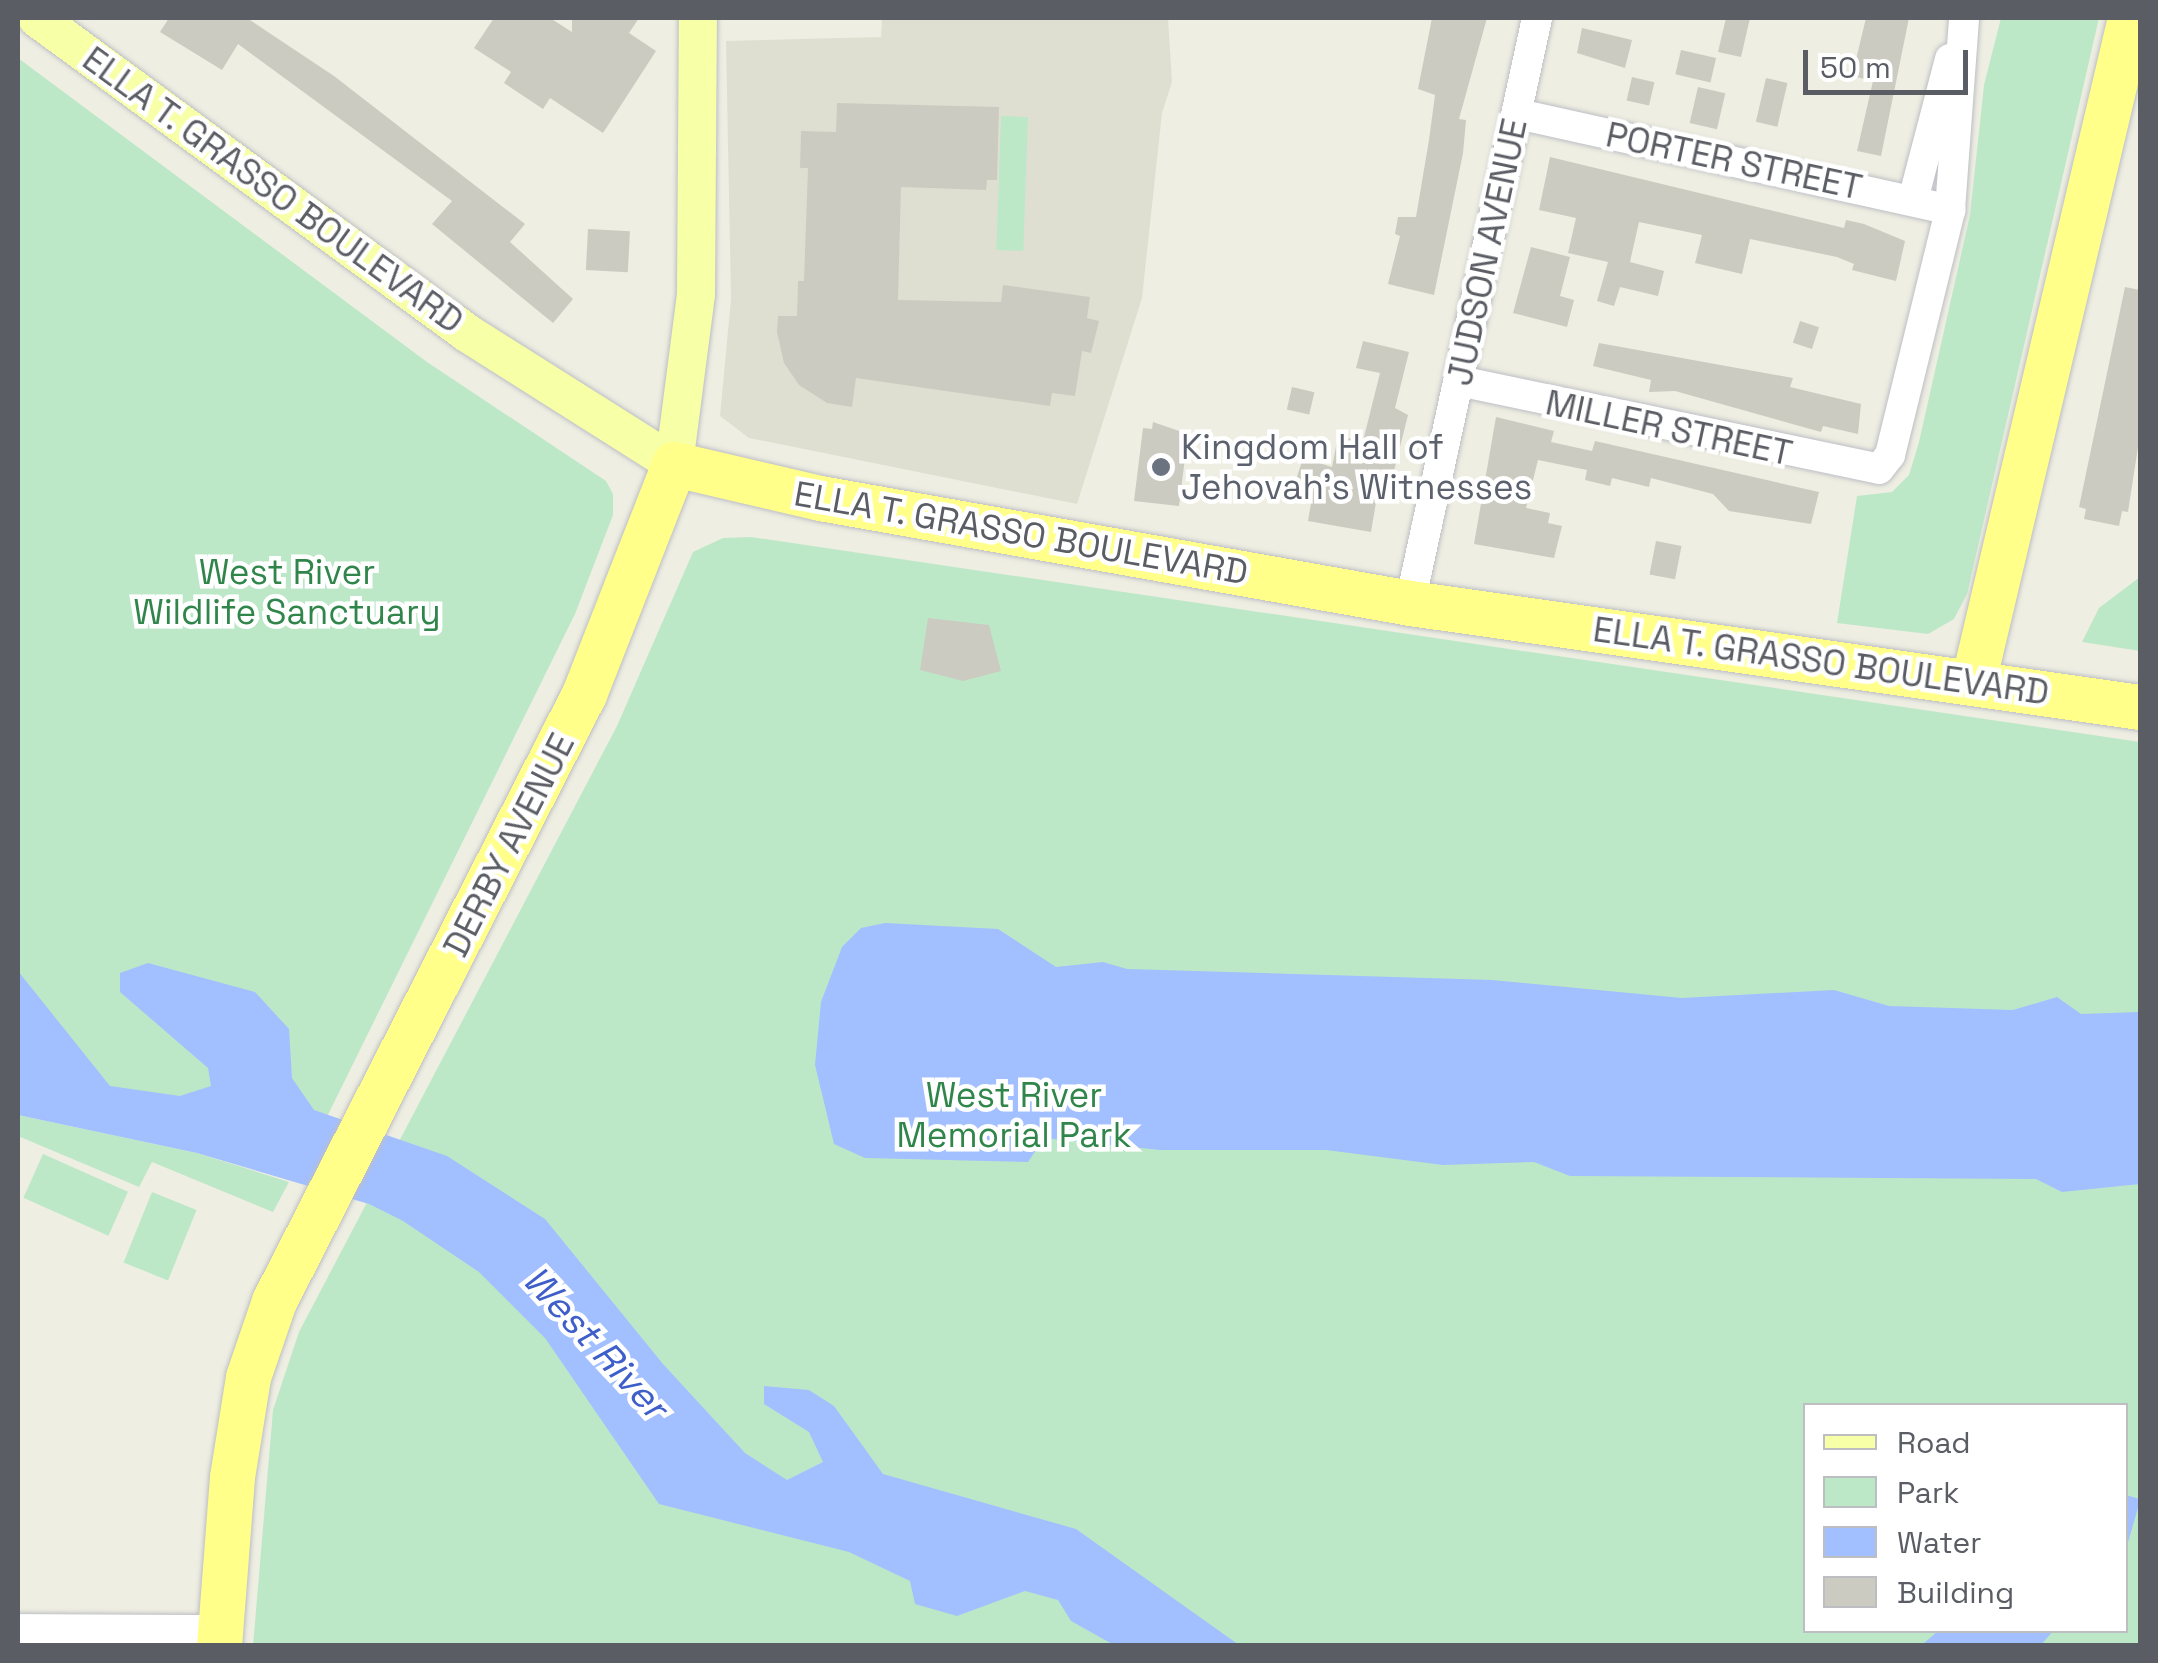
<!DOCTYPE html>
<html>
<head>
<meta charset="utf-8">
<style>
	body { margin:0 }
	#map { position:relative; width:2158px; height:1663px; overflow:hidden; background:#eeeee2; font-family:"Space Grotesk",sans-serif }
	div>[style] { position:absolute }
	.education>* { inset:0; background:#dfdfd1 }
	.green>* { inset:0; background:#bde8c8; transform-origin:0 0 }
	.water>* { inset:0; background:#a2bfff; transform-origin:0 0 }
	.building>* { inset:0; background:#cccbc1; transform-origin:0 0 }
	.roads { filter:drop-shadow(0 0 2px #bdbec5) drop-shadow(0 0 2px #bdbec5) }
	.minor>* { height:30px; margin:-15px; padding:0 15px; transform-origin:15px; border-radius:15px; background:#fff }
	.major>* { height:38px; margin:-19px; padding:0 19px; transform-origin:19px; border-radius:19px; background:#f7ffa7 }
	.highway>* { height:45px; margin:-22.5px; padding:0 22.5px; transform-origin:22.5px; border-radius:22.5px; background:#ffff89 }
	.dots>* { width:28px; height:28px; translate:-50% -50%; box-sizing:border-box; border:5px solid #fff; border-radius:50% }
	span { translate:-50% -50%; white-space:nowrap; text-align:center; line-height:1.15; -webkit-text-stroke:9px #fff; paint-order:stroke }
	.street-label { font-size:35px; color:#5b5d64 }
	.worship-label { font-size:35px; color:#5b616d }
	.left { translate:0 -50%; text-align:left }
	.park-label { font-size:35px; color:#30864a }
	.water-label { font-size:38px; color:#3e5ec9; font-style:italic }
	.frame { position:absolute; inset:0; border:20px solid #5b5d64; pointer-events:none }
	.legend { position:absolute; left:1803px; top:1403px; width:325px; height:230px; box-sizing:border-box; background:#fff; border:2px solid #bdbec1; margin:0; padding:12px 18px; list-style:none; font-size:30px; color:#5b5d64 }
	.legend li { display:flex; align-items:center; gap:20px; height:50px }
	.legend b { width:50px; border:2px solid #bdbec1 }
	.scale { position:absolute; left:1803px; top:50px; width:165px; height:45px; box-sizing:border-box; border:5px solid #5b5d64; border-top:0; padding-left:12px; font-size:30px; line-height:35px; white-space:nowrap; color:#5b5d64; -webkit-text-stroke:8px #fff; paint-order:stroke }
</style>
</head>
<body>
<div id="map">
	<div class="education">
		<div style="clip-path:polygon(882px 18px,1168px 18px,1172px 82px,1162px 113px,1142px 298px,1077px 504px,749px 438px,720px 416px,731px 299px,726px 41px,881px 37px)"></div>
	</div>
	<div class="green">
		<div style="clip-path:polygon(2001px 18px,2099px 18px,1967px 594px,1954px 619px,1928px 634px,1837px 623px,1857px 496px,1892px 492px,1909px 475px,1919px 442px,1970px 215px,1984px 85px)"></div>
		<div style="clip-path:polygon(18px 58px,427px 362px,606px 481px,613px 494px,613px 515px,575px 614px,315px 1141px,125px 1113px,18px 1015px)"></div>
		<div style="left:1001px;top:116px;width:27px;height:134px;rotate:2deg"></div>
		<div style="clip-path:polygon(evenodd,751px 537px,2140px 742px,2140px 1645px,253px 1646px,273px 1410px,299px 1332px,617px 726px,693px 552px,723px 538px,751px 537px,1806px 1406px,2126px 1406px,2126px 1630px,1806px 1630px,1806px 1406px)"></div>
		<div style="clip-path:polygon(2140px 577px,2140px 651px,2082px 642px,2099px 608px)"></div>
		<div style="clip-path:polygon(18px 1115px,197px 1153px,289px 1182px,273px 1212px,152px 1162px,139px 1187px,18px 1136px)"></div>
		<div style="left:43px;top:1154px;width:93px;height:48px;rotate:24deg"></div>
		<div style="left:152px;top:1192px;width:48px;height:76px;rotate:22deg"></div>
	</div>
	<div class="water">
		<div style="clip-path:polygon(885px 923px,998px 929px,1056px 967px,1103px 962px,1127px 969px,1492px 980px,1682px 998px,1834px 990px,1889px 1006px,2013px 1010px,2057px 997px,2081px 1014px,2140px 1012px,2140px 1184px,2062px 1192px,2036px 1179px,1570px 1176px,1534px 1162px,1443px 1165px,1326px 1150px,1160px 1150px,1044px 1138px,1028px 1162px,865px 1158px,834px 1144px,815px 1065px,821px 1002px,842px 947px,861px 928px)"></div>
		<div style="clip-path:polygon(148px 963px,255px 992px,289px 1029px,292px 1078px,314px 1110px,447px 1156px,545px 1219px,663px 1364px,745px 1453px,787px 1480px,823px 1462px,809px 1432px,764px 1404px,764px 1386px,809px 1390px,834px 1406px,883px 1474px,1076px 1529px,1239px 1645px,1114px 1645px,1071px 1621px,1058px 1600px,1025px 1591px,957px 1616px,915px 1604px,910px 1581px,849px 1552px,659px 1504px,545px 1338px,479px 1272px,403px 1221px,369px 1204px,197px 1153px,18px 1115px,18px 971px,110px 1086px,180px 1096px,211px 1086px,208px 1068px,120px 992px,120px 973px)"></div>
		<div style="left:2126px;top:1495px;width:15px;height:81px;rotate:16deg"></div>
		<div style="clip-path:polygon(1938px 1631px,1938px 1630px,2053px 1631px,2041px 1645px,1922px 1645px)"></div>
	</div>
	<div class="building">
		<div style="clip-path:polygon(169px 18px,247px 18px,334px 76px,525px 224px,510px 242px,573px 299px,553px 323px,432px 224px,452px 201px,238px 44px,222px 70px,160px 32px)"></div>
		<div style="clip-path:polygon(494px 18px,550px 18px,572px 32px,572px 18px,639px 18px,629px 33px,656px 51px,603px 133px,550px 98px,543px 109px,504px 83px,511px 72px,474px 48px)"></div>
		<div style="clip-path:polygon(1432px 18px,1487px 18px,1459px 119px,1466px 120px,1463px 153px,1434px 295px,1388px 284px,1400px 236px,1395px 234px,1398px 217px,1416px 217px,1429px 140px,1435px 95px,1418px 89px)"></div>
		<div style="clip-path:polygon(1726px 18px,1750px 18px,1741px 57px,1718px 52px)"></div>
		<div style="clip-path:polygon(1866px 18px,1909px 18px,1881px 156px,1857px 151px,1873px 81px,1852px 76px)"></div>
		<div style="clip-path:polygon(1582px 28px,1632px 40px,1625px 68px,1577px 53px)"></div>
		<div style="left:1681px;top:50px;width:36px;height:25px;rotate:13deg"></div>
		<div style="left:1632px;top:77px;width:23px;height:24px;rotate:13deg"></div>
		<div style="left:1766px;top:78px;width:22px;height:45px;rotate:13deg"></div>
		<div style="left:1698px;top:87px;width:28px;height:37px;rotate:13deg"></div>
		<div style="clip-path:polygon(837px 103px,999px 107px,997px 180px,987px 180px,986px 190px,901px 187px,898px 300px,1001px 302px,1003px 285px,1090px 297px,1087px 318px,1099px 321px,1091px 353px,1082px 351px,1075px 396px,1052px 393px,1050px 406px,856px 378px,852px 407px,827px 403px,799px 385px,784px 363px,777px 332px,778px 316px,797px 316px,798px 281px,804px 281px,808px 168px,800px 168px,801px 131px,836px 132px)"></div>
		<div style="clip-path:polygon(1550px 157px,1844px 228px,1846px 220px,1864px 224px,1905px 241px,1896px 281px,1852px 270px,1854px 264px,1837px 257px,1750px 239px,1742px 274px,1695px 263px,1702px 235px,1639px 222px,1630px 262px,1664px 271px,1658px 296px,1620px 287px,1614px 306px,1597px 301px,1608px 262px,1568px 253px,1576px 218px,1539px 210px)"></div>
		<div style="left:588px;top:229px;width:42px;height:41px;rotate:3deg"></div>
		<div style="clip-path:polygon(1531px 247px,1570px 257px,1560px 296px,1574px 300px,1567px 327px,1513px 313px)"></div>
		<div style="clip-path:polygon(2125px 287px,2140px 290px,2140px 434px,2128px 512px,2122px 511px,2119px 526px,2084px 519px,2086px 509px,2079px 507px)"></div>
		<div style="left:1800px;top:321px;width:20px;height:23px;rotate:18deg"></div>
		<div style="clip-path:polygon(1363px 341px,1409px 352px,1395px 408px,1408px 415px,1393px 475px,1381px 473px,1371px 532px,1308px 521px,1314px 486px,1296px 480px,1303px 458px,1332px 467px,1338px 436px,1363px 441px,1380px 373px,1356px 368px)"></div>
		<div style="clip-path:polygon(1599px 343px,1793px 378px,1790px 387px,1861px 404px,1858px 434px,1823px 426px,1821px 432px,1675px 391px,1649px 392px,1651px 380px,1593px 366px)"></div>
		<div style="left:1292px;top:387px;width:23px;height:23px;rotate:13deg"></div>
		<div style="clip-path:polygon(1496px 417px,1554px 431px,1551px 442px,1592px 451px,1595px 441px,1819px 492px,1811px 524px,1729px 511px,1713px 494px,1651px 478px,1649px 487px,1612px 478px,1610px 486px,1585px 480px,1587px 470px,1538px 460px,1526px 508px,1550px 513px,1548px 523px,1562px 526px,1554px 558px,1474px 544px)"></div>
		<div style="clip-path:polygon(1153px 422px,1188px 434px,1179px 506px,1134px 501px,1143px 428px,1152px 429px)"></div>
		<div style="left:1656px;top:541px;width:26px;height:34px;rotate:11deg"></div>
		<div style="clip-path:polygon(928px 618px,989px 625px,1001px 671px,963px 681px,920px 670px)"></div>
	</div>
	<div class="roads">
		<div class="minor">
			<div style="left:1518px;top:114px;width:443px;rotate:12.5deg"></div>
			<div style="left:1913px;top:200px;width:146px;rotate:-75.3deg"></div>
			<div style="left:1459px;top:381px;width:429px;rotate:11.8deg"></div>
			<div style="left:1879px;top:469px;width:18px;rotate:-52deg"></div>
			<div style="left:1890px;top:455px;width:252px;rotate:-76.2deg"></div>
			<div style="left:1950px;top:210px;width:193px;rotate:-85.8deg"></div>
			<div style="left:1410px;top:603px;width:599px;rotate:-77.75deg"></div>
			<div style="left:18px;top:1629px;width:203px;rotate:0.3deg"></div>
		</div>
		<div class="major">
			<div style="left:37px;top:18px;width:533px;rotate:36.22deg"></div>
			<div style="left:467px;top:333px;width:245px;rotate:32.3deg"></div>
			<div style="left:674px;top:464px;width:171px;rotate:-82.6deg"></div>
			<div style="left:696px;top:294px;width:276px;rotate:-89.6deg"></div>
		</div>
		<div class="highway">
			<div style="left:1973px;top:682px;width:682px;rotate:-76.7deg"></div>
			<div style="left:219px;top:1646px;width:169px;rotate:-85.6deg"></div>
			<div style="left:232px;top:1477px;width:101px;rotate:-80.9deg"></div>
			<div style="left:248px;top:1377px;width:80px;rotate:-71.1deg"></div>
			<div style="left:274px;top:1301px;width:682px;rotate:-62.95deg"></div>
			<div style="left:584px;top:694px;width:247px;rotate:-68.6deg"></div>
			<div style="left:674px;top:464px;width:150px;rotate:13.1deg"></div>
			<div style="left:820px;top:498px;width:599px;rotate:10.09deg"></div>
			<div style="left:1410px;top:603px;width:737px;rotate:8.11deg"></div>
		</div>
	</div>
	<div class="dots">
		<div style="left:1161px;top:467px;background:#6b7280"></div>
	</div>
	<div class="street-label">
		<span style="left:1734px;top:161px;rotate:12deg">PORTER STREET</span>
		<span style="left:273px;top:190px;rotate:36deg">ELLA T. GRASSO BOULEVARD</span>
		<span style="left:1487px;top:252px;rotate:-78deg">JUDSON AVENUE</span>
		<span style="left:1669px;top:428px;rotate:12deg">MILLER STREET</span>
		<span style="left:1021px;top:533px;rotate:10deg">ELLA T. GRASSO BOULEVARD</span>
		<span style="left:1821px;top:661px;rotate:8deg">ELLA T. GRASSO BOULEVARD</span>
		<span style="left:509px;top:845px;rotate:-63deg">DERBY AVENUE</span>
	</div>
	<div class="worship-label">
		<span class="left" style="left:1181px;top:467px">Kingdom Hall of<br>Jehovah's Witnesses</span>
	</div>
	<div class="park-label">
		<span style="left:287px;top:592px">West River<br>Wildlife Sanctuary</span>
		<span style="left:1014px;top:1115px">West River<br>Memorial Park</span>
	</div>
	<div class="water-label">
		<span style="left:595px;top:1343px;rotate:47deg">West River</span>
	</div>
	<div class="frame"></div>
	<ul class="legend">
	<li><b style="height:12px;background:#f7ffa7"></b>Road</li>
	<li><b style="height:28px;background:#bde8c8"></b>Park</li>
	<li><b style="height:28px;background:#a2bfff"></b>Water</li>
	<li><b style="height:28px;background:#cccbc1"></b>Building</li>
	</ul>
	<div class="scale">50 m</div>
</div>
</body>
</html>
